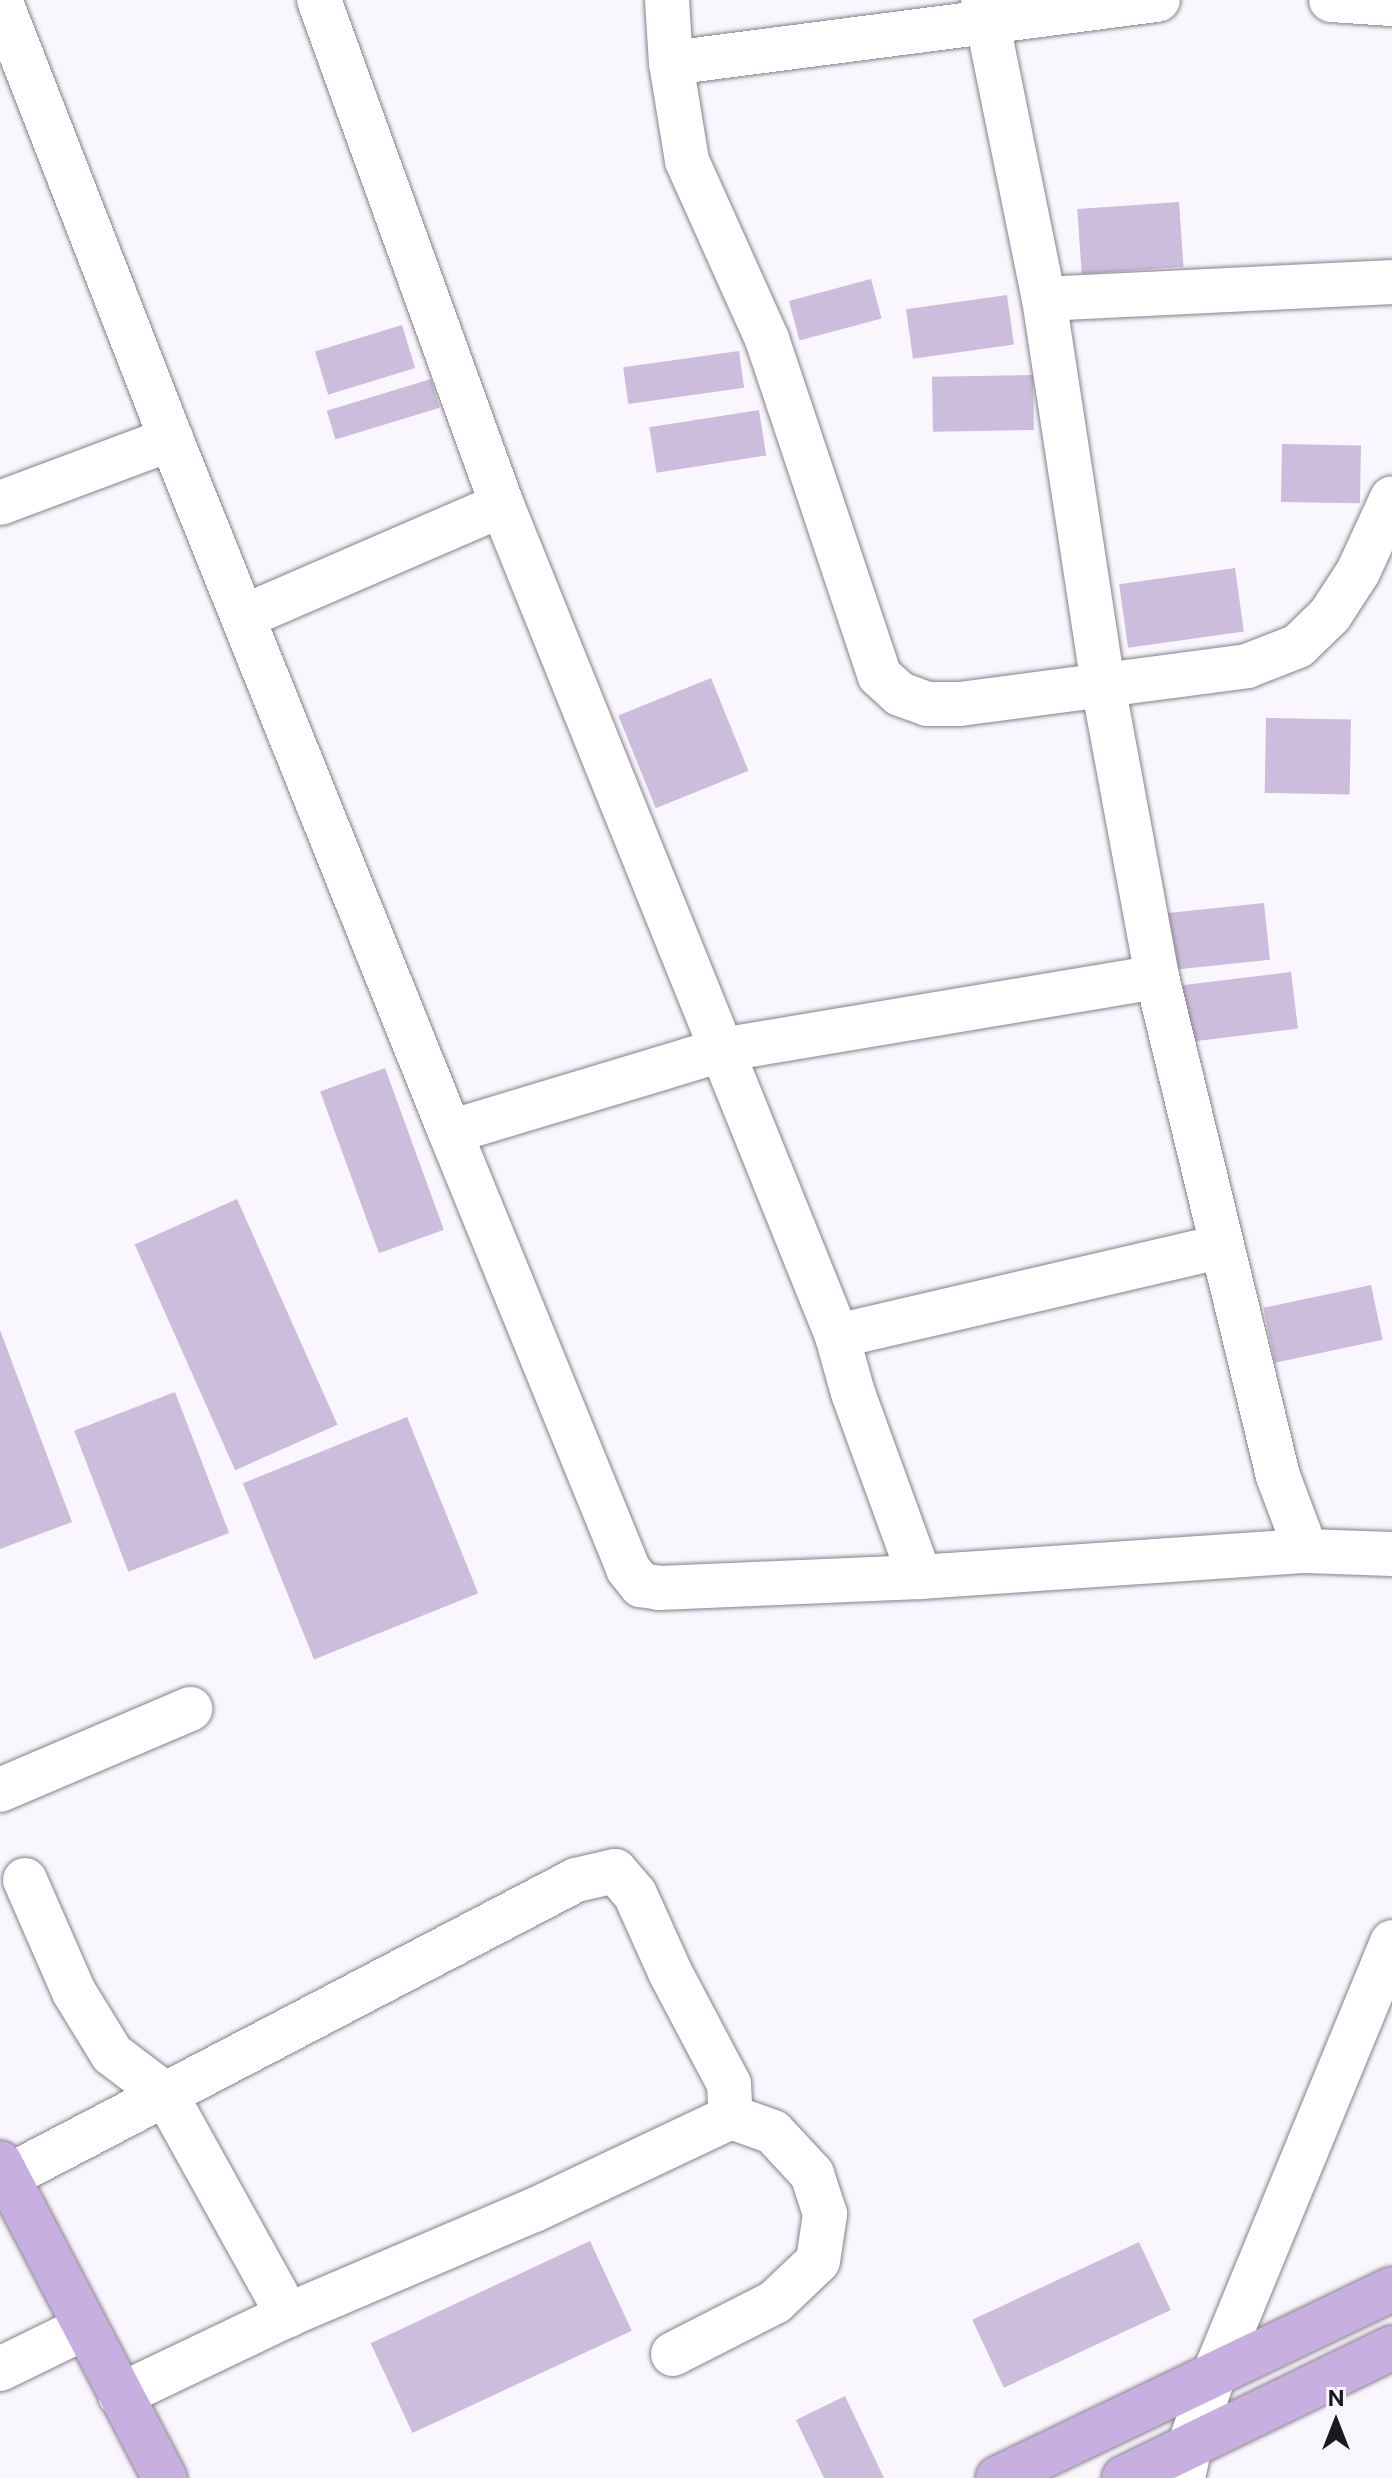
<!DOCTYPE html>
<html>
<head>
<meta charset="utf-8">
<style>
	body { margin:0 }
	#map { position:relative; width:1392px; height:2478px; overflow:hidden; background:#faf6fe; font-family:"Public Sans",sans-serif }
	div>[style] { position:absolute }
	.building>* { inset:0; background:#ccbddd; transform-origin:0 0 }
	.roads { filter:drop-shadow(0 0 2px #85818a) drop-shadow(0 0 2px #85818a) }
	.minor>* { height:44px; margin:-22px; padding:0 22px; transform-origin:22px; border-radius:22px; background:#fff }
	.major>* { height:44px; margin:-22px; padding:0 22px; transform-origin:22px; border-radius:22px; background:#c7afdf }
	span { translate:-50% -50%; white-space:nowrap; text-align:center; line-height:1.15; -webkit-text-stroke:7px #faf6fe; paint-order:stroke }
	.north { position:absolute; left:1296px; top:2382px; width:80px; height:80px; -webkit-text-stroke:6px #faf6fe; paint-order:stroke; rotate:0deg; font-size:22px; font-weight:700; line-height:32px; text-align:center; color:#1a191c }
	.north::after { content:''; display:block; margin:auto; width:28px; height:36px; background:#1a191c; clip-path:polygon(50% 0,100% 100%,50% 72%,0 100%) }
</style>
</head>
<body>
<div id="map">
	<div class="building">
		<div style="left:1179px;top:202px;width:65px;height:102px;rotate:86deg"></div>
		<div style="left:871px;top:279px;width:41px;height:85px;rotate:75deg"></div>
		<div style="left:1007px;top:295px;width:50px;height:102px;rotate:82deg"></div>
		<div style="left:402px;top:325px;width:45px;height:91px;rotate:73deg"></div>
		<div style="left:739px;top:351px;width:37px;height:117px;rotate:82deg"></div>
		<div style="left:1033px;top:375px;width:55px;height:101px;rotate:89deg"></div>
		<div style="left:431px;top:379px;width:30px;height:109px;rotate:73deg"></div>
		<div style="left:759px;top:410px;width:46px;height:111px;rotate:81deg"></div>
		<div style="left:1282px;top:444px;width:79px;height:58px;rotate:1deg"></div>
		<div style="left:1235px;top:568px;width:64px;height:117px;rotate:82deg"></div>
		<div style="left:711px;top:678px;width:100px;height:100px;rotate:68deg"></div>
		<div style="left:1266px;top:718px;width:85px;height:75px;rotate:1deg"></div>
		<div style="left:1264px;top:903px;width:57px;height:106px;rotate:84deg"></div>
		<div style="left:1291px;top:972px;width:57px;height:124px;rotate:83deg"></div>
		<div style="left:385px;top:1068px;width:172px;height:69px;rotate:70deg"></div>
		<div style="left:237px;top:1199px;width:247px;height:112px;rotate:66deg"></div>
		<div style="left:1371px;top:1285px;width:56px;height:110px;rotate:78deg"></div>
		<div style="clip-path:polygon(0 1330px,72px 1522px,0 1549px)"></div>
		<div style="left:175px;top:1392px;width:151px;height:108px;rotate:69deg"></div>
		<div style="left:407px;top:1417px;width:190px;height:177px;rotate:68deg"></div>
		<div style="left:590px;top:2241px;width:99px;height:242px;rotate:65deg"></div>
		<div style="left:1139px;top:2242px;width:75px;height:184px;rotate:65deg"></div>
		<div style="clip-path:polygon(845px 2396px,884px 2478px,824px 2478px,796px 2420px)"></div>
	</div>
	<div class="roads">
		<div class="minor">
			<div style="left:0;top:0;width:471px;rotate:68.7deg"></div>
			<div style="left:171px;top:439px;width:747px;rotate:68.07deg"></div>
			<div style="left:450px;top:1132px;width:472px;rotate:67.8deg"></div>
			<div style="left:628px;top:1569px;width:21px;rotate:51deg"></div>
			<div style="left:641px;top:1585px;width:18px;rotate:9deg"></div>
			<div style="left:659px;top:1588px;width:261px;rotate:-2.4deg"></div>
			<div style="left:920px;top:1577px;width:387px;rotate:-3.9deg"></div>
			<div style="left:1306px;top:1551px;width:86px;rotate:2deg"></div>
			<div style="left:319px;top:0;width:537px;rotate:70.08deg"></div>
			<div style="left:502px;top:505px;width:896px;rotate:68.04deg"></div>
			<div style="left:837px;top:1336px;width:59px;rotate:74.3deg"></div>
			<div style="left:853px;top:1393px;width:196px;rotate:70deg"></div>
			<div style="left:667px;top:0;width:63px;rotate:86.4deg"></div>
			<div style="left:671px;top:63px;width:99px;rotate:80.7deg"></div>
			<div style="left:687px;top:161px;width:195px;rotate:65.8deg"></div>
			<div style="left:767px;top:339px;width:355px;rotate:71.5deg"></div>
			<div style="left:880px;top:676px;width:27px;rotate:42deg"></div>
			<div style="left:900px;top:694px;width:29px;rotate:20deg"></div>
			<div style="left:927px;top:704px;width:33px"></div>
			<div style="left:960px;top:704px;width:290px;rotate:-7.5deg"></div>
			<div style="left:1247px;top:666px;width:55px;rotate:-21.4deg"></div>
			<div style="left:1298px;top:646px;width:45px;rotate:-44.1deg"></div>
			<div style="left:1330px;top:615px;width:51px;rotate:-56.9deg"></div>
			<div style="left:1358px;top:572px;width:81px;rotate:-65.3deg"></div>
			<div style="left:983px;top:0;width:305px;rotate:78.5deg"></div>
			<div style="left:1044px;top:299px;width:390px;rotate:81.3deg"></div>
			<div style="left:1103px;top:685px;width:297px;rotate:79.5deg"></div>
			<div style="left:1157px;top:977px;width:513px;rotate:76.37deg"></div>
			<div style="left:1278px;top:1476px;width:80px;rotate:69.5deg"></div>
			<div style="left:1331px;top:0;width:61px;rotate:3.8deg"></div>
			<div style="left:671px;top:63px;width:491px;rotate:-7.4deg"></div>
			<div style="left:1044px;top:299px;width:348px;rotate:-2.8deg"></div>
			<div style="left:0;top:503px;width:183px;rotate:-20.5deg"></div>
			<div style="left:243px;top:617px;width:282px;rotate:-23.4deg"></div>
			<div style="left:450px;top:1132px;width:283px;rotate:-16.8deg"></div>
			<div style="left:721px;top:1050px;width:442px;rotate:-9.5deg"></div>
			<div style="left:837px;top:1336px;width:393px;rotate:-13.1deg"></div>
			<div style="left:0;top:1790px;width:207px;rotate:-23.1deg"></div>
			<div style="left:25px;top:1880px;width:122px;rotate:66.4deg"></div>
			<div style="left:74px;top:1992px;width:73px;rotate:58.5deg"></div>
			<div style="left:112px;top:2054px;width:68px;rotate:37.2deg"></div>
			<div style="left:166px;top:2095px;width:252px;rotate:61deg"></div>
			<div style="left:7px;top:2177px;width:642px;rotate:-27.56deg"></div>
			<div style="left:576px;top:1880px;width:40px;rotate:-13deg"></div>
			<div style="left:615px;top:1871px;width:30px;rotate:49deg"></div>
			<div style="left:635px;top:1894px;width:88px;rotate:65.8deg"></div>
			<div style="left:671px;top:1974px;width:124px;rotate:62.2deg"></div>
			<div style="left:729px;top:2084px;width:33px;rotate:87deg"></div>
			<div style="left:731px;top:2117px;width:218px;rotate:154.7deg"></div>
			<div style="left:534px;top:2210px;width:267px;rotate:156.9deg"></div>
			<div style="left:288px;top:2315px;width:186px;rotate:154.5deg"></div>
			<div style="left:673px;top:2354px;width:114px;rotate:-27deg"></div>
			<div style="left:775px;top:2302px;width:59px;rotate:-43.6deg"></div>
			<div style="left:818px;top:2261px;width:48px;rotate:-81.5deg"></div>
			<div style="left:825px;top:2214px;width:42px;rotate:-108deg"></div>
			<div style="left:812px;top:2174px;width:57px;rotate:-132.9deg"></div>
			<div style="left:773px;top:2132px;width:45px;rotate:-160.3deg"></div>
			<div style="left:0;top:2369px;width:93px;rotate:-26deg"></div>
			<div style="left:1183px;top:2478px;width:35px;rotate:-78deg"></div>
			<div style="left:1190px;top:2444px;width:76px;rotate:-70.9deg"></div>
			<div style="left:1215px;top:2372px;width:465px;rotate:-67.6deg"></div>
		</div>
		<div class="major">
			<div style="left:0;top:2163px;width:356px;rotate:62.4deg"></div>
			<div style="left:998px;top:2478px;width:437px;rotate:-25.6deg"></div>
			<div style="left:1124px;top:2478px;width:298px;rotate:-25.9deg"></div>
		</div>
	</div>
	<div class="north">N</div>
</div>
</body>
</html>
